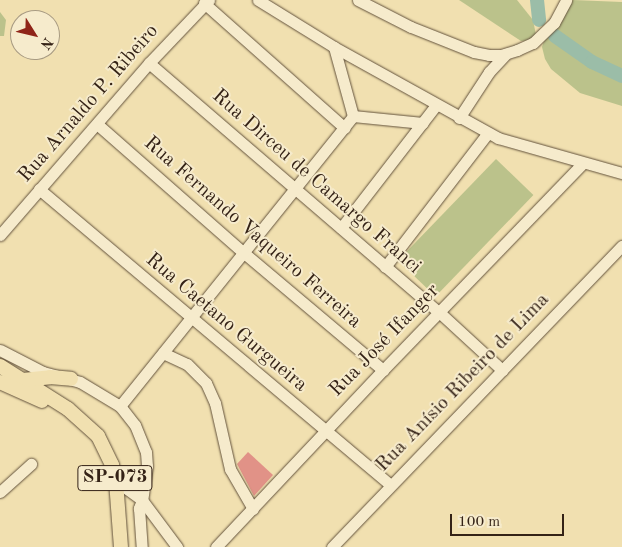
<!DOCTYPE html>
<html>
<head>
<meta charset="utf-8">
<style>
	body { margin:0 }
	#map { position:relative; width:622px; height:547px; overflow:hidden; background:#f1e0b0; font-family:"Old Standard TT",serif }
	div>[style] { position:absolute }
	.green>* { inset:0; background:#bbc28b; transform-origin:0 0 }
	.river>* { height:14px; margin:-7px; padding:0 7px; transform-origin:7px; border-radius:7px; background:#9bbda8 }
	.building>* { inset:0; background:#e19287 }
	.roads { filter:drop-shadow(0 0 1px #63523c) drop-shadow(0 0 1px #63523c) }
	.minor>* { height:11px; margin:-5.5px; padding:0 5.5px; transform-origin:5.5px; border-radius:5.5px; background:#f6ebcc }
	.major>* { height:14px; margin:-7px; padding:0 7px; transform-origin:7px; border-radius:7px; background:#f1e0b0 }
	span { translate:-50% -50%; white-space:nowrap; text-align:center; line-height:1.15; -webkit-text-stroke:4px #f6ebcc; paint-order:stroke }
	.shield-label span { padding:1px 4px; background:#f6ebcc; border:1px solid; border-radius:4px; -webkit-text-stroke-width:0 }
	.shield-label { font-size:19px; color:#342216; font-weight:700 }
	.street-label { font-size:20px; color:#342216 }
	.north { position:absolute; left:10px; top:10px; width:50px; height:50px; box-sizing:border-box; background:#f6ebcc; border:1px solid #a89b83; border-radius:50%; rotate:126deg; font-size:14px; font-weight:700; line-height:20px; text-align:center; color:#342216 }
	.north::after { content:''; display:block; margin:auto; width:18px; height:22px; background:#8f2418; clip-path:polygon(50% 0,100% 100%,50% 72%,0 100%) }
	.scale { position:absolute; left:450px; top:514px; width:114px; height:22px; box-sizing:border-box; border:2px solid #342216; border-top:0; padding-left:6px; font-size:15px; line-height:18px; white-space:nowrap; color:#342216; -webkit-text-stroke:4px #f6ebcc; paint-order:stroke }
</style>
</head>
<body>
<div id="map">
	<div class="green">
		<div style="clip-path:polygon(459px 0,517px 0,533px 20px,537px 40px,521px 41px)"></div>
		<div style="clip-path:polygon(573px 0,622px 2px,622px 106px,580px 93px,551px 69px,545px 59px,542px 47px,546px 35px,566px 5px)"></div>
		<div style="clip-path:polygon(0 12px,6px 20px,4px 36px,0 36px)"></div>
		<div style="left:496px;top:159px;width:52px;height:141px;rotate:44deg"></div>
	</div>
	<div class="river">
		<div style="left:537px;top:0;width:20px;rotate:84deg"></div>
		<div style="left:555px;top:36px;width:45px;rotate:35.1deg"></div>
		<div style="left:592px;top:62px;width:33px;rotate:25deg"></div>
	</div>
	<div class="building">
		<div style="clip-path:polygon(248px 452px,273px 475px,254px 496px,237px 464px)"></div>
	</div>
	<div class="roads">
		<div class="minor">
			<div style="left:258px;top:0;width:89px;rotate:31.7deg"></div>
			<div style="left:334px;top:47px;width:188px;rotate:29deg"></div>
			<div style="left:498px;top:138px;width:129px;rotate:15.8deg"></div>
			<div style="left:358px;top:0;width:59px;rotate:27deg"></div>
			<div style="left:411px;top:27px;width:68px;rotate:21.6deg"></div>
			<div style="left:474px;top:52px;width:15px;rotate:11deg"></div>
			<div style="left:489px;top:55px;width:12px"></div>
			<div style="left:501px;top:55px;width:17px;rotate:-17deg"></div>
			<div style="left:517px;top:50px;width:17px;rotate:-24deg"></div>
			<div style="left:533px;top:43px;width:29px;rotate:-44deg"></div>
			<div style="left:554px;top:23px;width:26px;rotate:-62deg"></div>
			<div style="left:204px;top:3px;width:188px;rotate:41.6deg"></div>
			<div style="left:334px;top:47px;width:72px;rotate:74.6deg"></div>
			<div style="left:149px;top:63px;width:382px;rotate:40.7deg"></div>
			<div style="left:439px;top:312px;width:86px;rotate:42.6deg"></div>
			<div style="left:353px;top:116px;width:70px;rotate:5.7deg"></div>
			<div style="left:459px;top:118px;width:55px;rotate:-56.9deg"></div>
			<div style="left:489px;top:72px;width:25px;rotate:-47deg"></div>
			<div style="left:97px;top:124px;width:196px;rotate:41.3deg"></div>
			<div style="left:244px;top:253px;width:182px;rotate:40.1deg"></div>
			<div style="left:39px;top:189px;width:459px;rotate:40.1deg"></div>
			<div style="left:341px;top:228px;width:155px;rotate:-52.3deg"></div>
			<div style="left:0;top:235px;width:228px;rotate:-49.1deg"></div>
			<div style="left:149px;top:63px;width:87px;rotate:-46.4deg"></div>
			<div style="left:385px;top:267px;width:169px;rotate:-52.5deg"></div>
			<div style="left:0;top:350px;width:48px;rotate:27.1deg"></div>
			<div style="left:43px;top:372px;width:38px;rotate:15deg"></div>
			<div style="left:80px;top:382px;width:47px;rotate:31deg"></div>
			<div style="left:120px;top:406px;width:24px;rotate:52deg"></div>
			<div style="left:135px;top:425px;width:29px;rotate:68deg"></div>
			<div style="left:146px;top:452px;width:14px;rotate:86deg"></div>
			<div style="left:147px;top:466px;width:34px;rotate:98deg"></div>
			<div style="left:142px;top:500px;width:59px;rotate:53.3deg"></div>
			<div style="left:163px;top:353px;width:26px;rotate:25deg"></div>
			<div style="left:187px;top:364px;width:27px;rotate:45deg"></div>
			<div style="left:206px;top:383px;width:22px;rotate:66deg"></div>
			<div style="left:215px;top:403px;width:68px;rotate:77.2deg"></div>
			<div style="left:230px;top:469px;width:46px;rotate:60.1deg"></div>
			<div style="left:120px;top:406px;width:372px;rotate:-51.2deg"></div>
			<div style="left:116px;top:481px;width:32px;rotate:36deg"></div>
			<div style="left:142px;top:500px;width:9px;rotate:111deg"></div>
			<div style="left:139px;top:508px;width:39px;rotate:86deg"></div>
			<div style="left:0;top:492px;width:42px;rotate:-42.1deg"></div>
			<div style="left:216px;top:547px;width:243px;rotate:-46.7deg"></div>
			<div style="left:383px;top:370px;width:288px;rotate:-46deg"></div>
			<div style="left:332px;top:547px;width:418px;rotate:-46.1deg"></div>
		</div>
		<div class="major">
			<div style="left:0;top:366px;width:80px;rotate:32.3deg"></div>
			<div style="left:68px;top:409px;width:40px;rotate:42deg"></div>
			<div style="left:98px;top:436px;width:32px;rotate:64deg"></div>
			<div style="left:112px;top:465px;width:16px;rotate:76deg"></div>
			<div style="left:116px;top:481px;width:66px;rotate:85.7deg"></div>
			<div style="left:23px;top:380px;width:27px;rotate:-6deg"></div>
			<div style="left:50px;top:377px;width:21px;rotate:5deg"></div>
			<div style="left:0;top:382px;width:46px;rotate:24.3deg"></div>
		</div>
	</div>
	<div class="shield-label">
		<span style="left:115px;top:478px">SP-073</span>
	</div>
	<div class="street-label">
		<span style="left:89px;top:104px;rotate:-49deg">Rua Arnaldo P. Ribeiro</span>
		<span style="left:316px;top:182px;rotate:41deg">Rua Dirceu de Camargo Franci</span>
		<span style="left:252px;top:233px;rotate:41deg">Rua Fernando Vaqueiro Ferreira</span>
		<span style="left:226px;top:323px;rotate:40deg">Rua Caetano Gurgueira</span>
		<span style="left:385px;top:341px;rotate:-46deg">Rua José Ifanger</span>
		<span style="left:463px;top:383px;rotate:-46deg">Rua Anísio Ribeiro de Lima</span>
	</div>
	<div class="north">N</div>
	<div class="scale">100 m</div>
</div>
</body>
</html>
